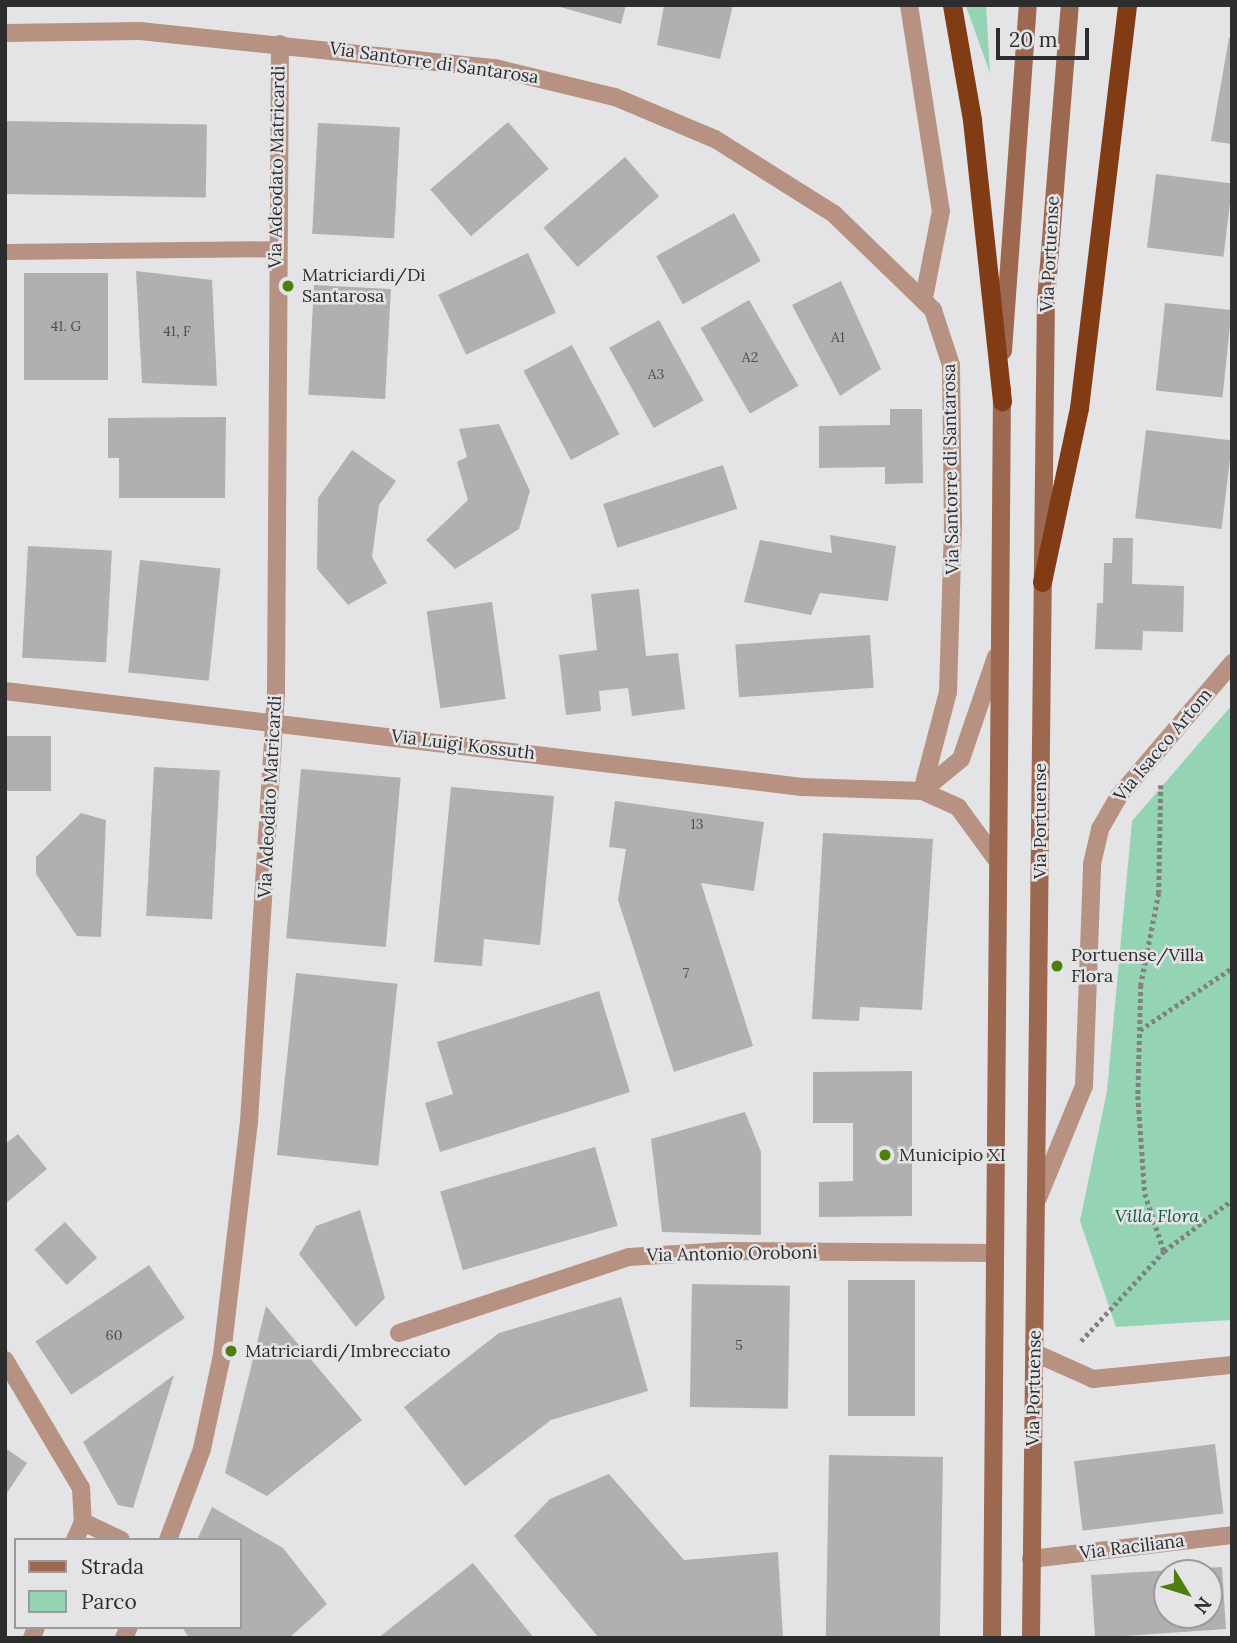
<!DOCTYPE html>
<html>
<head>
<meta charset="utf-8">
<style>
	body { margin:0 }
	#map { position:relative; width:1237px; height:1643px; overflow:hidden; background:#e4e4e6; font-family:Lora,serif }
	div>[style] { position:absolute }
	.green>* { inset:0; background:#94d3b3 }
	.building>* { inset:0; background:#b1afaf; transform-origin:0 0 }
	.path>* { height:4.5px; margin-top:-2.25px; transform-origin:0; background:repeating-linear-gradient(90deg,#818182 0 3.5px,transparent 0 7px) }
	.service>* { height:16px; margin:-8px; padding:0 8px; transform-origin:8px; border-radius:8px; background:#b79181 }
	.minor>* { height:18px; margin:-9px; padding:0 9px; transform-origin:9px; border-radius:9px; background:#b79181 }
	.secondary>* { height:18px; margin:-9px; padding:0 9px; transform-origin:9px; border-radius:9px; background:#9d6850 }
	.trunk>* { height:19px; margin:-9.5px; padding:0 9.5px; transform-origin:9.5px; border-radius:9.5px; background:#813c16 }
	.dots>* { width:19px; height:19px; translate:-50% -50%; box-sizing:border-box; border:4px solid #e4e4e6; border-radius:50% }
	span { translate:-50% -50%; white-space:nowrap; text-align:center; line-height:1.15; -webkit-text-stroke:5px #e4e4e6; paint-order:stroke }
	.number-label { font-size:14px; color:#4e4e4e }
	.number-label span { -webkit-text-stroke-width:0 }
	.street-label { font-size:18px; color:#2d2d2d }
	.poi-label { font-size:18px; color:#2d2d2d }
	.left { translate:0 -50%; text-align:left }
	.park-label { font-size:18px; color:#0c5b3e; font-style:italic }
	.frame { position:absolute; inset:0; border:7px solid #2d2d2d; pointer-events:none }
	.legend { position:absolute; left:14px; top:1538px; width:228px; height:91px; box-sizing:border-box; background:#e4e4e6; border:2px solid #9b9b9c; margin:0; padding:9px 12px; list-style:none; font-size:21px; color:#2d2d2d }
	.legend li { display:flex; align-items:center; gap:14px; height:35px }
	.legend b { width:35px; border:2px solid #9b9b9c }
	.north { position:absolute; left:1153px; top:1559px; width:70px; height:70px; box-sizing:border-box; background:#e4e4e6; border:2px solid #9b9b9c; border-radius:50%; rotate:128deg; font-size:19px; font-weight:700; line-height:28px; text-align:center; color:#2d2d2d }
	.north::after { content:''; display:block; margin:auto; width:24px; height:32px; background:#4e7e0b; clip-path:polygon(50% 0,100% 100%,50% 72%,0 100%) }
	.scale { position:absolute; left:996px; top:28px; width:93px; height:32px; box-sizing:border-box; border:4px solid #2d2d2d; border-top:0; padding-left:9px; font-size:21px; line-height:24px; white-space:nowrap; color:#2d2d2d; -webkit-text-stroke:5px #e4e4e6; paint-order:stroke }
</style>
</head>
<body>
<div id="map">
	<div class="green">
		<div style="clip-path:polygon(965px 5px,986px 5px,990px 73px,967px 9px)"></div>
		<div style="clip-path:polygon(1232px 705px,1232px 1320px,1116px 1327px,1080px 1221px,1107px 1091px,1132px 821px)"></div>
	</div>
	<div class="building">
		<div style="clip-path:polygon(553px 5px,626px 5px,621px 24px)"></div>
		<div style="clip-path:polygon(664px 5px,733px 5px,720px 59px,657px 45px)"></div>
		<div style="clip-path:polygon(1229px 38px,1232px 38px,1232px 144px,1211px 141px)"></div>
		<div style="left:5px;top:121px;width:202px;height:73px;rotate:1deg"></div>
		<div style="left:508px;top:122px;width:62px;height:103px;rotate:49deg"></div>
		<div style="left:318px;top:123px;width:82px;height:111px;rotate:3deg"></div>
		<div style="left:625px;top:157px;width:52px;height:108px;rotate:49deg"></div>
		<div style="left:1156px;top:174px;width:77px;height:74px;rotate:7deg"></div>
		<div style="left:734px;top:213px;width:55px;height:89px;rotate:61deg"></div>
		<div style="left:528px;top:253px;width:66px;height:99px;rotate:65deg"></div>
		<div style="clip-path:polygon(136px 271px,212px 280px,217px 386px,142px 383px)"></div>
		<div style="left:24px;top:273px;width:84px;height:107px"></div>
		<div style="clip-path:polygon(841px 281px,881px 369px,840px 396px,792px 305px)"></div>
		<div style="left:314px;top:285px;width:77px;height:110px;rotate:3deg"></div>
		<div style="left:749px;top:300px;width:99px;height:56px;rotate:60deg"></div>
		<div style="left:1165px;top:303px;width:67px;height:88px;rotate:6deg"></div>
		<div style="left:659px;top:320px;width:92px;height:57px;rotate:61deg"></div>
		<div style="left:572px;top:345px;width:101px;height:55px;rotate:62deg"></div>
		<div style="clip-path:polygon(890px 409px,922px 409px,923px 483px,885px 484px,885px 467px,819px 468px,819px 426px,890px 425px)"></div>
		<div style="clip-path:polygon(226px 417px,225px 498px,119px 498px,119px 458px,108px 458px,108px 418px)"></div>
		<div style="clip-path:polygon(499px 424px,530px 491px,519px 529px,455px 569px,426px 540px,468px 500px,457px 462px,467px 457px,459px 429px)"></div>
		<div style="left:1146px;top:430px;width:87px;height:89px;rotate:7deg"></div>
		<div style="clip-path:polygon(352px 450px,396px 481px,379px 505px,372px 557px,387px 583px,348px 605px,317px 569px,318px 498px)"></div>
		<div style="left:723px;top:465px;width:46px;height:126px;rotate:72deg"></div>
		<div style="clip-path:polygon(830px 535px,896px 546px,888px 601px,820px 593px,811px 615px,744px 602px,760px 540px,832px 553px)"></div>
		<div style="clip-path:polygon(1113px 538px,1133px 538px,1132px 584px,1184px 586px,1183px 632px,1143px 631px,1142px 650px,1095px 649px,1097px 603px,1103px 603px,1104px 563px,1112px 563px)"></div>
		<div style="left:28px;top:546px;width:84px;height:112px;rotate:3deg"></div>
		<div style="left:140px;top:560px;width:81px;height:113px;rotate:6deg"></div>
		<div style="clip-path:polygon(639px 589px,646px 656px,678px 653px,685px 709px,632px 716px,628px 688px,599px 691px,601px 711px,566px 715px,559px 655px,597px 650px,591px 594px)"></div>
		<div style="left:492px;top:602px;width:98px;height:66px;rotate:82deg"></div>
		<div style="left:870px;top:635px;width:53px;height:135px;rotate:86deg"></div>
		<div style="left:5px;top:736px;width:46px;height:55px"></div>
		<div style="left:154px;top:767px;width:66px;height:149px;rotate:3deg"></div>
		<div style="left:301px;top:769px;width:100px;height:170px;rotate:5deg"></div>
		<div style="clip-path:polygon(451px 787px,554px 796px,540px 945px,484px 939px,482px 966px,434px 962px)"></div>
		<div style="clip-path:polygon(615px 801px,764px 822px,754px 891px,701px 883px,753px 1046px,674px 1072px,618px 900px,626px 849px,609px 847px)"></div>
		<div style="clip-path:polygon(81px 813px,106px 820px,101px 937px,77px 936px,36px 874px,36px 857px)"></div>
		<div style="clip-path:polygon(823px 833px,933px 839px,922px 1010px,860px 1007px,859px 1021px,812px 1019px)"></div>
		<div style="left:296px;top:973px;width:102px;height:183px;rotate:6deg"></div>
		<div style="clip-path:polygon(599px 991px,630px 1092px,440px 1152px,425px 1103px,453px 1094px,437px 1042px)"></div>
		<div style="clip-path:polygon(912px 1071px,912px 1216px,819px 1217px,819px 1182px,853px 1181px,853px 1123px,813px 1123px,813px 1072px)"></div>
		<div style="clip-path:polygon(745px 1112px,761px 1152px,761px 1235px,662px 1232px,651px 1139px)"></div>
		<div style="clip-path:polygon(18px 1134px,47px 1169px,5px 1204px,5px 1144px)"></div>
		<div style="left:595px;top:1147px;width:82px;height:161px;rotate:74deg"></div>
		<div style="clip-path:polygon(360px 1210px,385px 1298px,356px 1327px,299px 1254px,316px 1226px)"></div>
		<div style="left:65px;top:1222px;width:48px;height:41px;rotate:48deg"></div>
		<div style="left:149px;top:1265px;width:64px;height:137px;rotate:56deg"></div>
		<div style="left:848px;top:1280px;width:67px;height:136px"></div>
		<div style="left:692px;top:1284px;width:98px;height:123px;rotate:1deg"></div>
		<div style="clip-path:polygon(621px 1297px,648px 1391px,551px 1420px,465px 1486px,404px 1407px,499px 1333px)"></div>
		<div style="clip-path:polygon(266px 1306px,362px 1420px,267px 1496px,225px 1473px)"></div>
		<div style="clip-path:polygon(174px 1375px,133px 1508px,118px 1505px,83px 1442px)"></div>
		<div style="left:1215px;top:1444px;width:70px;height:142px;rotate:83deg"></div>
		<div style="clip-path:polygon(5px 1448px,27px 1463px,5px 1496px)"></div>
		<div style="left:829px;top:1455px;width:114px;height:183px;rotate:1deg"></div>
		<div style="clip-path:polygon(609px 1474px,684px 1560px,778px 1552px,783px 1638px,599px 1638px,514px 1536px,550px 1499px)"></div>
		<div style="clip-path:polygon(212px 1507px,283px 1548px,327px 1604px,289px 1638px,189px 1638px,182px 1627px,240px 1627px,240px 1540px,197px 1540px)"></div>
		<div style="clip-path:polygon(473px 1563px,534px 1638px,378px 1638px)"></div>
		<div style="clip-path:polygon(evenodd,1222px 1567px,1226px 1629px,1095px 1638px,1091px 1575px,1222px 1567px,1167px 1573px,1209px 1573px,1209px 1615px,1167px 1615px,1167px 1573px)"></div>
	</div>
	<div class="path">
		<div style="left:1161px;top:785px;width:108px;rotate:91.1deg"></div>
		<div style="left:1159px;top:893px;width:94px;rotate:101.1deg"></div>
		<div style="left:1141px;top:985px;width:111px;rotate:91.5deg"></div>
		<div style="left:1138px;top:1096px;width:98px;rotate:85.9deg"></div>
		<div style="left:1145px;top:1194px;width:60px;rotate:71.6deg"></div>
		<div style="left:1140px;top:1030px;width:111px;rotate:-34deg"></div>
		<div style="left:1081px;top:1341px;width:122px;rotate:-47.3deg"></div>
		<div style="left:1164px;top:1251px;width:85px;rotate:-36.9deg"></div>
	</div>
	<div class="service">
		<div style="left:5px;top:252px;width:269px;rotate:-0.6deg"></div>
	</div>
	<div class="minor">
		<div style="left:909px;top:5px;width:208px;rotate:81.2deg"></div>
		<div style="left:941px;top:211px;width:89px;rotate:101.1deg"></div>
		<div style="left:5px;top:33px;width:135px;rotate:-0.8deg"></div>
		<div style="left:140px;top:31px;width:357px;rotate:6deg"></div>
		<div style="left:495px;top:68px;width:123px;rotate:13.6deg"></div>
		<div style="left:615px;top:97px;width:108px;rotate:22.8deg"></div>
		<div style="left:715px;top:139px;width:141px;rotate:32.2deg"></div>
		<div style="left:834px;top:214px;width:138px;rotate:44.1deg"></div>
		<div style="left:933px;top:310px;width:58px;rotate:71.9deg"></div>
		<div style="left:951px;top:365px;width:159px;rotate:89.3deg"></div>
		<div style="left:953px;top:524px;width:168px;rotate:91.7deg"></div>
		<div style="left:948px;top:692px;width:102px;rotate:104.7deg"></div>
		<div style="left:922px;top:791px;width:120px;rotate:-178.1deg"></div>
		<div style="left:802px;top:787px;width:803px;rotate:-173.13deg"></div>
		<div style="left:996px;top:859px;width:64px;rotate:-126.2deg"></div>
		<div style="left:958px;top:807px;width:39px;rotate:-156deg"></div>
		<div style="left:922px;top:791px;width:50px;rotate:-39.4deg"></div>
		<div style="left:961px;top:759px;width:108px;rotate:-71.1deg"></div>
		<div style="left:1038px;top:1198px;width:121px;rotate:-67.7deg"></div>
		<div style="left:1084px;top:1086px;width:222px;rotate:-87.9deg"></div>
		<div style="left:1092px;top:864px;width:36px;rotate:-77deg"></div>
		<div style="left:1100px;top:829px;width:38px;rotate:-60deg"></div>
		<div style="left:1119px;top:796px;width:175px;rotate:-49.6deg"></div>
		<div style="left:399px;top:1333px;width:242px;rotate:-18.3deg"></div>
		<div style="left:629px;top:1257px;width:96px;rotate:-3.6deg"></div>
		<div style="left:725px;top:1251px;width:269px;rotate:0.4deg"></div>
		<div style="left:1035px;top:1353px;width:64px;rotate:24.1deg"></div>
		<div style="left:1093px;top:1379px;width:140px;rotate:-5.8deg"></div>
		<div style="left:5px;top:1360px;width:149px;rotate:59.3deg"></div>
		<div style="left:81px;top:1488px;width:34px;rotate:87deg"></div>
		<div style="left:83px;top:1522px;width:20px;rotate:114deg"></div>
		<div style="left:83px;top:1522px;width:42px;rotate:25.3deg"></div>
		<div style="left:168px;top:1540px;width:97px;rotate:-69.5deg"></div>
		<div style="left:202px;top:1449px;width:96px;rotate:-78deg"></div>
		<div style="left:222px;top:1355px;width:235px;rotate:-83.4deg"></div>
		<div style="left:249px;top:1122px;width:430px;rotate:-86.4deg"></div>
		<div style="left:276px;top:693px;width:649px;rotate:-89.65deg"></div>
		<div style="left:1031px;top:1559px;width:202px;rotate:-6.8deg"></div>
		<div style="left:32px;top:1638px;width:12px;rotate:-70deg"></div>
		<div style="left:124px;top:1638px;width:12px;rotate:-66deg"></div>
	</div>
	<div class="secondary">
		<div style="left:1003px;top:351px;width:347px;rotate:-85.9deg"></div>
		<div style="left:992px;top:1638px;width:1249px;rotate:-89.54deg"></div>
		<div style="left:1031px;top:1638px;width:1337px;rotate:-89.36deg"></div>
		<div style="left:1046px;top:301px;width:297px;rotate:-85.4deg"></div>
	</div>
	<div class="trunk">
		<div style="left:952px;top:5px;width:117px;rotate:80.1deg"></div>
		<div style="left:972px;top:120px;width:283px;rotate:83.9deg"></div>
		<div style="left:1042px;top:582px;width:178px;rotate:-78deg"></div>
		<div style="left:1079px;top:408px;width:406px;rotate:-83.2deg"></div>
	</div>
	<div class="dots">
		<div style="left:288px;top:286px;background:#4e7e0b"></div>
		<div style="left:1057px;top:966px;background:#4e7e0b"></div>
		<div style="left:885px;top:1155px;background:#4e7e0b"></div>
		<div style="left:231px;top:1351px;background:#4e7e0b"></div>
	</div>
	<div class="number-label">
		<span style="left:66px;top:326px">41. G</span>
		<span style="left:177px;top:331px">41, F</span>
		<span style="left:838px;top:337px">A1</span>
		<span style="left:750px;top:357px">A2</span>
		<span style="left:656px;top:374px">A3</span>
		<span style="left:697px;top:824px">13</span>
		<span style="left:686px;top:973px">7</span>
		<span style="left:114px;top:1335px">60</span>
		<span style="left:739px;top:1345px">5</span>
	</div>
	<div class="street-label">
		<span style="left:434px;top:63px;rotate:8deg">Via Santorre di Santarosa</span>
		<span style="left:277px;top:167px;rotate:-89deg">Via Adeodato Matricardi</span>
		<span style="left:1050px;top:254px;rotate:-87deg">Via Portuense</span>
		<span style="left:951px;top:469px;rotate:-91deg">Via Santorre di Santarosa</span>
		<span style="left:463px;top:745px;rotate:7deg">Via Luigi Kossuth</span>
		<span style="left:1163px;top:745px;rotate:-50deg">Via Isacco Artom</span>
		<span style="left:270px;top:797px;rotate:-87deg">Via Adeodato Matricardi</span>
		<span style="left:1040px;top:821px;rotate:-90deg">Via Portuense</span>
		<span style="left:732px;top:1254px;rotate:-1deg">Via Antonio Oroboni</span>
		<span style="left:1034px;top:1388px;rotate:-89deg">Via Portuense</span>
		<span style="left:1132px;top:1547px;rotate:-7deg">Via Raciliana</span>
	</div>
	<div class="poi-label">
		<span class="left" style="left:302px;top:286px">Matriciardi/Di<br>Santarosa</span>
		<span class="left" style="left:1071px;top:966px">Portuense/Villa<br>Flora</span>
		<span class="left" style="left:899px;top:1155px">Municipio XI</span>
		<span class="left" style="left:245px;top:1351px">Matriciardi/Imbrecciato</span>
	</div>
	<div class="park-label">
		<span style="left:1157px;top:1216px">Villa Flora</span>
	</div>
	<div class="frame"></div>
	<ul class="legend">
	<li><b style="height:9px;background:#9d6850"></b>Strada</li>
	<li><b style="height:19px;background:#94d3b3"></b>Parco</li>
	</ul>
	<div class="north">N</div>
	<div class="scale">20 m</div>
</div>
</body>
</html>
